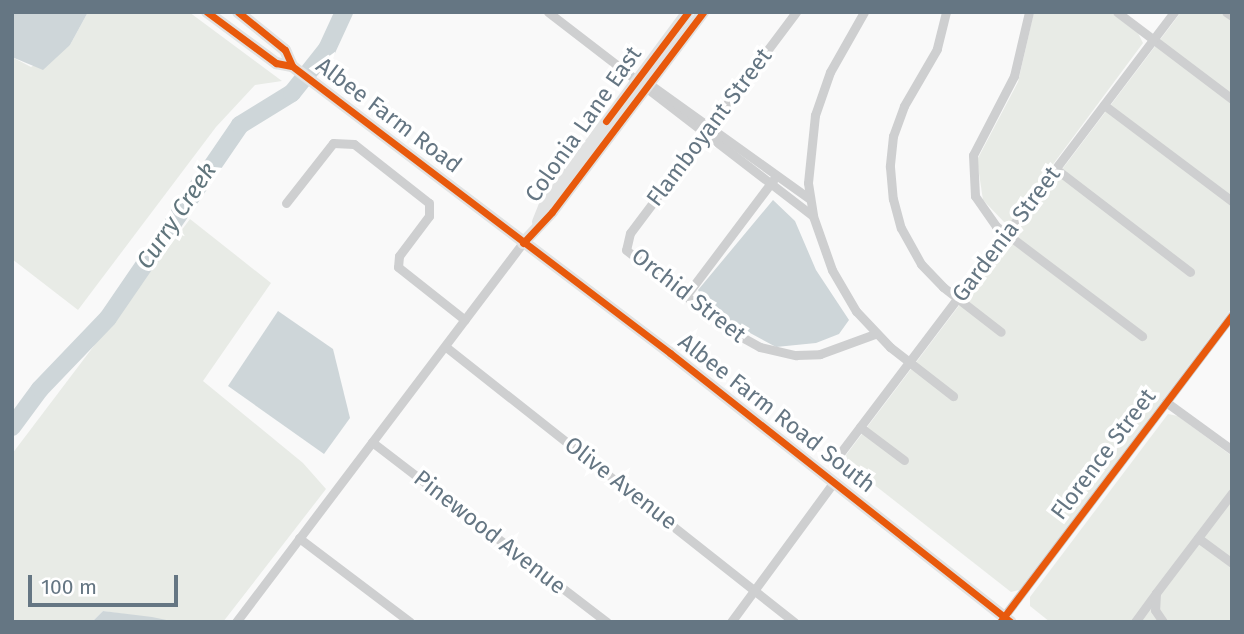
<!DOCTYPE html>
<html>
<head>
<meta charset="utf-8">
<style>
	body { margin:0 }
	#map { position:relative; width:1244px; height:634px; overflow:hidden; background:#f9f9f9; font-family:"Fira Sans",sans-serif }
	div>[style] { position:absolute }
	.green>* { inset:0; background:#e8ebe6 }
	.water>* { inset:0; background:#ced6d9 }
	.river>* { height:18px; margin:-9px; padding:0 9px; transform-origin:9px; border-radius:9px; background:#ced6d9 }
	.street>* { height:9px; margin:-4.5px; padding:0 4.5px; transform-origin:4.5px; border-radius:4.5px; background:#cecfd0 }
	.secondary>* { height:12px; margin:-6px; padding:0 6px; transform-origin:6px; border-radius:6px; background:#e1e2e2 }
	.cycleway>* { height:7px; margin:-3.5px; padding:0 3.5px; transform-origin:3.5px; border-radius:3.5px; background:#e8590c }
	span { translate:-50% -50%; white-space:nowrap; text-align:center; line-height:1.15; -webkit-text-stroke:7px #fff; paint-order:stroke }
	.street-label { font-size:23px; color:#657683 }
	.water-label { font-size:24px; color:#60757c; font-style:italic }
	.frame { position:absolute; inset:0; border:14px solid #657683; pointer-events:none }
	.scale { position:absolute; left:28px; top:575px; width:150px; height:32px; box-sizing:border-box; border:4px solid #657683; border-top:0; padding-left:9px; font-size:21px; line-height:24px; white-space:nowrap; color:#657683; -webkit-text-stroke:5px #fff; paint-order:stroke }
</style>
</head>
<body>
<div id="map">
	<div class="green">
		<div style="clip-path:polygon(88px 12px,189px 12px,282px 81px,255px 85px,216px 127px,78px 310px,12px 259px,12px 57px,31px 67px,70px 45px)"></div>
		<div style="clip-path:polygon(1034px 12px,1110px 12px,1138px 33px,1143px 43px,1011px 221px,1004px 222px,983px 200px,977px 160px,1018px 82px)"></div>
		<div style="clip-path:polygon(1181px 12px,1219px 12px,1232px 22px,1232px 308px,1019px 590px,1011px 592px,849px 465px,846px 455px)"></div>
		<div style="clip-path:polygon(190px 219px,271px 283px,203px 381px,303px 463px,326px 489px,223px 622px,176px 622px,103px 611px,92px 622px,12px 622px,12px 454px)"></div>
		<div style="clip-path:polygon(1168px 414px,1178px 416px,1232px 456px,1232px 622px,1050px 622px,1030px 606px,1030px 597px)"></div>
	</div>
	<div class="water">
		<div style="clip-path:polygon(12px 12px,88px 12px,70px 45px,43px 70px,12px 57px)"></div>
		<div style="clip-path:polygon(773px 200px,795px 221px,816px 270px,849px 320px,839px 334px,816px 343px,776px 347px,711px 312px,698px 290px)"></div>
		<div style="clip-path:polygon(278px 311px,333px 349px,350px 418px,324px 454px,228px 386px)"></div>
		<div style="clip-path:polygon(103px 611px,152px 617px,176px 622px,92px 622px)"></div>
	</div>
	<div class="river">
		<div style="left:12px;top:427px;width:47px;rotate:-53.6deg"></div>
		<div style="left:40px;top:389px;width:98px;rotate:-46.2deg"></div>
		<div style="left:108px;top:318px;width:234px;rotate:-55.6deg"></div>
		<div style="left:240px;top:125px;width:61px;rotate:-31.6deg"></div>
		<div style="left:292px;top:93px;width:56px;rotate:-51.5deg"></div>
		<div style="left:327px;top:49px;width:41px;rotate:-65.3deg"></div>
	</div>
	<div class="street">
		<div style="left:548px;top:12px;width:334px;rotate:37.6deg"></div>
		<div style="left:796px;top:12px;width:276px;rotate:126.9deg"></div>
		<div style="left:630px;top:233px;width:17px;rotate:103deg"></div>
		<div style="left:626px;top:250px;width:133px;rotate:37.6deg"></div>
		<div style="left:731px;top:331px;width:33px;rotate:29deg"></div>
		<div style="left:760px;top:347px;width:37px;rotate:13deg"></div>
		<div style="left:796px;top:355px;width:24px;rotate:-2deg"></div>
		<div style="left:820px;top:354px;width:59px;rotate:-20deg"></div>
		<div style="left:864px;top:12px;width:69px;rotate:119.5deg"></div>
		<div style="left:830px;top:72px;width:46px;rotate:109.2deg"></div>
		<div style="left:815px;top:115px;width:68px;rotate:95.9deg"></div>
		<div style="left:808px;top:183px;width:33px;rotate:81deg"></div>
		<div style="left:813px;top:216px;width:57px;rotate:70.6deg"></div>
		<div style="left:832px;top:270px;width:48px;rotate:59.7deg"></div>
		<div style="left:856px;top:311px;width:50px;rotate:46.6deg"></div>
		<div style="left:890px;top:347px;width:80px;rotate:37.9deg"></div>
		<div style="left:946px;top:12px;width:38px;rotate:104deg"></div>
		<div style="left:937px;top:49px;width:66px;rotate:120.1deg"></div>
		<div style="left:904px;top:106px;width:32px;rotate:110deg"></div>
		<div style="left:893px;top:136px;width:31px;rotate:96deg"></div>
		<div style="left:890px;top:167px;width:32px;rotate:85deg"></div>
		<div style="left:893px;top:199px;width:30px;rotate:75deg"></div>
		<div style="left:901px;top:228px;width:41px;rotate:60.9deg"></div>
		<div style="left:921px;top:264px;width:32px;rotate:46deg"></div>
		<div style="left:943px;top:287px;width:73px;rotate:37.8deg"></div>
		<div style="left:1029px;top:12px;width:66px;rotate:103.2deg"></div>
		<div style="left:1014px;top:76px;width:89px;rotate:117.4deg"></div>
		<div style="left:973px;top:155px;width:41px;rotate:87.2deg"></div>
		<div style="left:975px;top:196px;width:37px;rotate:55deg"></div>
		<div style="left:996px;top:226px;width:183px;rotate:37deg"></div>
		<div style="left:1117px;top:12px;width:144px;rotate:37.1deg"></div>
		<div style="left:1226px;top:12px;width:7px;rotate:34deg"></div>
		<div style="left:645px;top:81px;width:203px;rotate:35.6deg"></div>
		<div style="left:1104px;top:105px;width:160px;rotate:36.9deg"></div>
		<div style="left:1056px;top:169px;width:169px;rotate:37.5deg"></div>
		<div style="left:286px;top:203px;width:76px;rotate:-51.9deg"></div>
		<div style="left:333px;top:143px;width:21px;rotate:3deg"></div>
		<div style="left:354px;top:144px;width:95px;rotate:38.2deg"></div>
		<div style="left:429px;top:203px;width:13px;rotate:90deg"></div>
		<div style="left:429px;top:216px;width:50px;rotate:126.9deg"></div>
		<div style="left:399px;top:256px;width:11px;rotate:95deg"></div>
		<div style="left:398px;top:267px;width:85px;rotate:38.3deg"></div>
		<div style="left:685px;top:297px;width:148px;rotate:-53deg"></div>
		<div style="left:446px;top:347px;width:444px;rotate:38.3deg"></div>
		<div style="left:1166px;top:402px;width:82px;rotate:36deg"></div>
		<div style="left:860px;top:427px;width:55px;rotate:36.9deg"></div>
		<div style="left:372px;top:442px;width:296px;rotate:37.5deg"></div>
		<div style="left:838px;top:456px;width:557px;rotate:-52.88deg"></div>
		<div style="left:299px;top:538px;width:139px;rotate:37.1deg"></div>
		<div style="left:1198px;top:538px;width:42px;rotate:36.3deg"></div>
		<div style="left:1156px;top:593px;width:126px;rotate:-52.8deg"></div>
		<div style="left:1005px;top:615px;width:376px;rotate:-52.9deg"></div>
		<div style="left:236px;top:622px;width:475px;rotate:-52.9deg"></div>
		<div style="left:731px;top:622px;width:174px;rotate:-53.7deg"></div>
		<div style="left:1135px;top:622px;width:36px;rotate:-54deg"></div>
		<div style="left:1156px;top:593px;width:17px;rotate:93deg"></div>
		<div style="left:1155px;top:610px;width:14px;rotate:56deg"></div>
	</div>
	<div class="secondary">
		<div style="left:207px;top:12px;width:86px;rotate:36.5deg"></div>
		<div style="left:276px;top:63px;width:16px;rotate:11deg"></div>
		<div style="left:238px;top:12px;width:60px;rotate:39deg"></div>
		<div style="left:285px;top:50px;width:17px;rotate:66deg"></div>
		<div style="left:292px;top:66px;width:475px;rotate:37.2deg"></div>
		<div style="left:670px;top:353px;width:434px;rotate:38.3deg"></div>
		<div style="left:538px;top:222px;width:18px;rotate:-68deg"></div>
		<div style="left:545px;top:205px;width:240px;rotate:-53.5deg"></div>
		<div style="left:523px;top:243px;width:42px;rotate:-46.9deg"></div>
		<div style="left:552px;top:212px;width:251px;rotate:-52.9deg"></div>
	</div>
	<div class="cycleway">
		<div style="left:207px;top:12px;width:86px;rotate:36.5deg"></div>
		<div style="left:276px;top:63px;width:16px;rotate:11deg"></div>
		<div style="left:238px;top:12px;width:60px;rotate:39deg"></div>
		<div style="left:285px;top:50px;width:17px;rotate:66deg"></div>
		<div style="left:292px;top:66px;width:475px;rotate:37.2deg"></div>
		<div style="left:670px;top:353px;width:434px;rotate:38.3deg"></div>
		<div style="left:606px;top:121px;width:136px;rotate:-53deg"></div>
		<div style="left:523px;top:243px;width:42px;rotate:-46.9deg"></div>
		<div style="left:552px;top:212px;width:251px;rotate:-52.9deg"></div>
		<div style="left:1000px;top:622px;width:385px;rotate:-52.9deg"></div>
	</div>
	<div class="street-label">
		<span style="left:389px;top:115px;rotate:37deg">Albee Farm Road</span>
		<span style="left:583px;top:124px;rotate:-55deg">Colonia Lane East</span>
		<span style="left:709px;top:127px;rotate:-53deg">Flamboyant Street</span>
		<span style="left:1006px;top:234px;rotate:-53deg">Gardenia Street</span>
		<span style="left:689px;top:295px;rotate:38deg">Orchid Street</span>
		<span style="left:777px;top:413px;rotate:38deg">Albee Farm Road South</span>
		<span style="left:1103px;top:454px;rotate:-53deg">Florence Street</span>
		<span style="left:621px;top:483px;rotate:38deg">Olive Avenue</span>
		<span style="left:490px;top:532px;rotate:38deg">Pinewood Avenue</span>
	</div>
	<div class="water-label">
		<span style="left:177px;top:216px;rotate:-56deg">Curry Creek</span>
	</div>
	<div class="frame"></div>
	<div class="scale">100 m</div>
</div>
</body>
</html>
